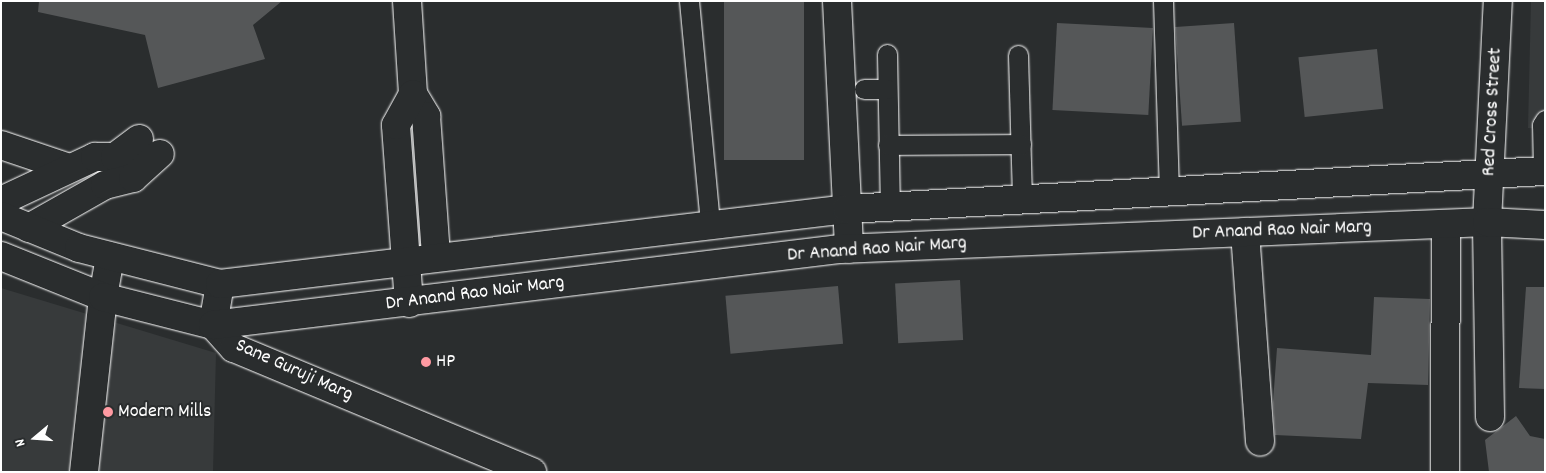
<!DOCTYPE html>
<html>
<head>
<meta charset="utf-8">
<style>
	body { margin:0 }
	#map { position:relative; width:1546px; height:473px; overflow:hidden; background:#2a2d2e; font-family:Dekko,sans-serif }
	div>[style] { position:absolute }
	.built>* { inset:0; background:#373a3b }
	.building>* { inset:0; background:#555758; transform-origin:0 0 }
	.roads { filter:drop-shadow(0 0 1px #fff) drop-shadow(0 0 1px #fff) }
	.service>* { height:19px; margin:-9.5px; padding:0 9.5px; transform-origin:9.5px; border-radius:9.5px; background:#2a2d2e }
	.minor>* { height:28px; margin:-14px; padding:0 14px; transform-origin:14px; border-radius:14px; background:#2a2d2e }
	.secondary>* { height:28px; margin:-14px; padding:0 14px; transform-origin:14px; border-radius:14px; background:#2a2d2e }
	.dots>* { width:14px; height:14px; translate:-50% -50%; box-sizing:border-box; border:2px solid #2a2d2e; border-radius:50% }
	span { translate:-50% -50%; white-space:nowrap; text-align:center; line-height:1.15; -webkit-text-stroke:4px #2a2d2e; paint-order:stroke }
	.street-label { font-size:20px; color:#fff }
	.poi-label { font-size:20px; color:#fff }
	.left { translate:0 -50%; text-align:left }
	.frame { position:absolute; inset:0; border:2px solid #fff; pointer-events:none }
	.north { position:absolute; left:10px; top:413px; width:50px; height:50px; -webkit-text-stroke:4px #2a2d2e; paint-order:stroke; rotate:252deg; font-size:14px; font-weight:700; line-height:20px; text-align:center; color:#fff }
	.north::after { content:''; display:block; margin:auto; width:18px; height:22px; background:#fff; clip-path:polygon(50% 0,100% 100%,50% 72%,0 100%) }
</style>
</head>
<body>
<div id="map">
	<div class="built">
		<div style="clip-path:polygon(1531px 1px,1545px 1px,1545px 129px,1528px 128px)"></div>
		<div style="clip-path:polygon(1px 288px,216px 353px,213px 472px,1px 472px)"></div>
	</div>
	<div class="building">
		<div style="clip-path:polygon(39px 1px,282px 1px,253px 25px,265px 59px,158px 88px,145px 35px,38px 12px)"></div>
		<div style="left:724px;top:1px;width:80px;height:159px"></div>
		<div style="left:1057px;top:23px;width:96px;height:87px;rotate:3deg"></div>
		<div style="left:1234px;top:23px;width:99px;height:59px;rotate:86deg"></div>
		<div style="left:1377px;top:49px;width:60px;height:79px;rotate:84deg"></div>
		<div style="left:960px;top:280px;width:60px;height:65px;rotate:87deg"></div>
		<div style="left:838px;top:286px;width:58px;height:113px;rotate:85deg"></div>
		<div style="clip-path:polygon(1526px 287px,1545px 287px,1545px 389px,1519px 388px)"></div>
		<div style="clip-path:polygon(1374px 297px,1430px 299px,1428px 385px,1368px 383px,1361px 439px,1275px 435px,1273px 402px,1277px 348px,1371px 355px)"></div>
		<div style="clip-path:polygon(1516px 416px,1530px 436px,1545px 439px,1545px 472px,1489px 472px,1485px 440px)"></div>
	</div>
	<div class="roads">
		<div class="service">
			<div style="left:689px;top:1px;width:225px;rotate:84.6deg"></div>
			<div style="left:1163px;top:1px;width:189px;rotate:88.2deg"></div>
			<div style="left:887px;top:54px;width:153px;rotate:88.9deg"></div>
			<div style="left:1018px;top:55px;width:144px;rotate:88.4deg"></div>
			<div style="left:864px;top:89px;width:23px"></div>
			<div style="left:888px;top:145px;width:133px;rotate:-0.4deg"></div>
			<div style="left:1543px;top:171px;width:46px;rotate:-91.2deg"></div>
			<div style="left:1542px;top:125px;width:6px;rotate:-59deg"></div>
		</div>
		<div class="minor">
			<div style="left:407px;top:1px;width:93px;rotate:86.3deg"></div>
			<div style="left:413px;top:94px;width:26px;rotate:59deg"></div>
			<div style="left:426px;top:116px;width:141px;rotate:85.9deg"></div>
			<div style="left:837px;top:1px;width:248px;rotate:87.2deg"></div>
			<div style="left:1px;top:145px;width:72px;rotate:18.7deg"></div>
			<div style="left:1px;top:201px;width:104px;rotate:-25.1deg"></div>
			<div style="left:95px;top:157px;width:20px"></div>
			<div style="left:115px;top:157px;width:30px;rotate:-37deg"></div>
			<div style="left:29px;top:228px;width:87px;rotate:-29.5deg"></div>
			<div style="left:105px;top:185px;width:29px;rotate:-14deg"></div>
			<div style="left:133px;top:178px;width:36px;rotate:-42deg"></div>
			<div style="left:1245px;top:232px;width:210px;rotate:85.9deg"></div>
			<div style="left:220px;top:284px;width:42px;rotate:99.7deg"></div>
			<div style="left:213px;top:325px;width:31px;rotate:48deg"></div>
			<div style="left:234px;top:348px;width:323px;rotate:22.6deg"></div>
			<div style="left:409px;top:303px;width:178px;rotate:-94.2deg"></div>
			<div style="left:396px;top:125px;width:35px;rotate:-61deg"></div>
			<div style="left:1490px;top:417px;width:195px;rotate:-90.9deg"></div>
			<div style="left:1487px;top:222px;width:221px;rotate:-87.2deg"></div>
			<div style="left:84px;top:472px;width:176px;rotate:-83.8deg"></div>
			<div style="left:103px;top:297px;width:41px;rotate:-80.1deg"></div>
			<div style="left:1445px;top:472px;width:248px;rotate:-89.8deg"></div>
		</div>
		<div class="secondary">
			<div style="left:1px;top:216px;width:84px;rotate:22.3deg"></div>
			<div style="left:79px;top:248px;width:146px;rotate:14.3deg"></div>
			<div style="left:220px;top:284px;width:631px;rotate:-6.82deg"></div>
			<div style="left:847px;top:209px;width:699px;rotate:-3.12deg"></div>
			<div style="left:1px;top:256px;width:110px;rotate:21.9deg"></div>
			<div style="left:103px;top:297px;width:114px;rotate:14.3deg"></div>
			<div style="left:213px;top:325px;width:632px;rotate:-6.91deg"></div>
			<div style="left:840px;top:249px;width:648px;rotate:-2.39deg"></div>
			<div style="left:1487px;top:222px;width:58px;rotate:3deg"></div>
		</div>
	</div>
	<div class="dots">
		<div style="left:426px;top:362px;background:#ff9aa2"></div>
		<div style="left:108px;top:412px;background:#ff9aa2"></div>
	</div>
	<div class="street-label">
		<span style="left:1493px;top:112px;rotate:-87deg">Red Cross Street</span>
		<span style="left:1282px;top:231px;rotate:-2deg">Dr Anand Rao Nair Marg</span>
		<span style="left:877px;top:250px;rotate:-4deg">Dr Anand Rao Nair Marg</span>
		<span style="left:475px;top:294px;rotate:-7deg">Dr Anand Rao Nair Marg</span>
		<span style="left:294px;top:371px;rotate:24deg">Sane Guruji Marg</span>
	</div>
	<div class="poi-label">
		<span class="left" style="left:436px;top:362px">HP</span>
		<span class="left" style="left:118px;top:412px">Modern Mills</span>
	</div>
	<div class="frame"></div>
	<div class="north">N</div>
</div>
</body>
</html>
